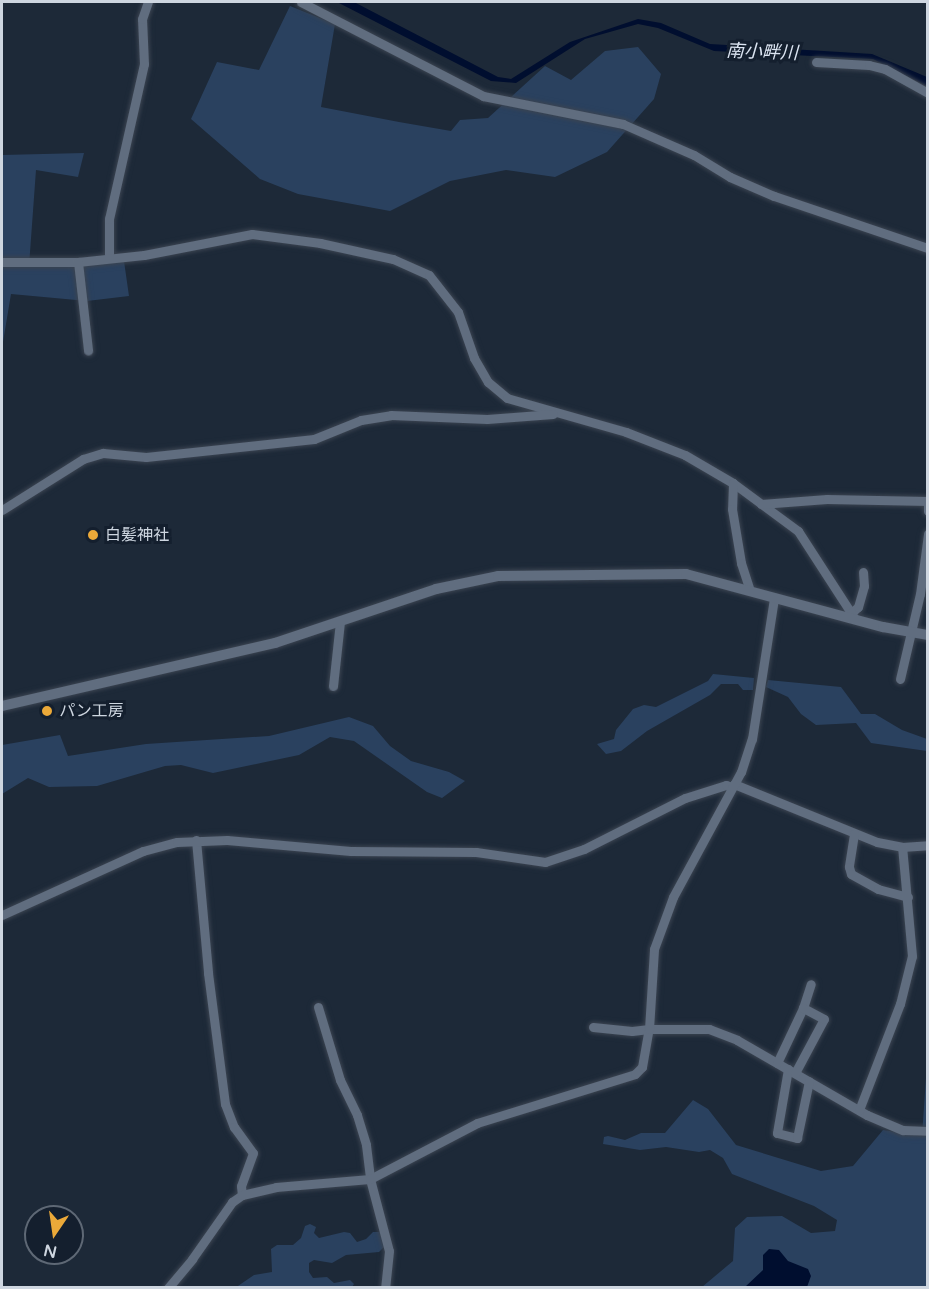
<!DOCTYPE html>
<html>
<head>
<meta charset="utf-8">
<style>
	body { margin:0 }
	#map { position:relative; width:929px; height:1289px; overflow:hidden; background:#1d2938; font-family:"Varela Round","Noto Sans JP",sans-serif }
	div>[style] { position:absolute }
	.green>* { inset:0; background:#2a415f }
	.water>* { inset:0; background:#000e2f }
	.roads { filter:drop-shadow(0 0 2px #3b4451) drop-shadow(0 0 2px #3b4451) }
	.minor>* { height:9px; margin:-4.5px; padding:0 4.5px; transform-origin:4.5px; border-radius:4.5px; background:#606d7f }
	.tertiary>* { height:10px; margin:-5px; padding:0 5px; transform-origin:5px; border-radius:5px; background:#606d7f }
	.dots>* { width:16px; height:16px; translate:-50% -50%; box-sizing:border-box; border:3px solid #141f2e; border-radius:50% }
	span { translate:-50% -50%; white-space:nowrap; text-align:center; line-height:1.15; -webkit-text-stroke:6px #141f2e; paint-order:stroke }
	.poi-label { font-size:16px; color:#ced6e0 }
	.left { translate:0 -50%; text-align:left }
	.water-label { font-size:18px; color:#dce5f2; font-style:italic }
	.frame { position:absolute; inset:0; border:3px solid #ced6e0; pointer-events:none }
	.north { position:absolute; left:24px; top:1205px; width:60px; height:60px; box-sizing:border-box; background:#141f2e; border:2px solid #5e6875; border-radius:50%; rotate:193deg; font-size:16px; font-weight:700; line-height:24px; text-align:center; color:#ced6e0 }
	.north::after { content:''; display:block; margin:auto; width:21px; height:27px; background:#eba939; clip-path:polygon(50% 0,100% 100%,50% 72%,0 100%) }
</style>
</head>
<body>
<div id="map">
	<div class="green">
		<div style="clip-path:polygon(290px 6px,335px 24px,321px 107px,399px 122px,451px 131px,460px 120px,488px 118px,545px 66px,571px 80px,605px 51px,638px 47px,661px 74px,654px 99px,607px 152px,555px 177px,506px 170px,450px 181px,390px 211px,298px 194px,260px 179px,191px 119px,217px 62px,259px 70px)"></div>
		<div style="clip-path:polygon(84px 153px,78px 177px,36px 170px,29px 266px,124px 261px,129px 296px,87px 301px,11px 294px,2px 348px,2px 155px)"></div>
		<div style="clip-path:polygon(713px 674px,754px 678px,753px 690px,743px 690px,738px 684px,721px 684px,710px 695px,647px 731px,621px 751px,606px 754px,597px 744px,614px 739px,616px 730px,633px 709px,644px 705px,656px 707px,708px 681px)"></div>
		<div style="clip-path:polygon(768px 680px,841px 687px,861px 714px,875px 714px,902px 730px,927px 739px,927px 751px,871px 743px,856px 723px,816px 725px,801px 714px,788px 697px,766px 687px)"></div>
		<div style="clip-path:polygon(349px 717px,373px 726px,390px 746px,411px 761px,449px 772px,465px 781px,442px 798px,427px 792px,354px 741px,330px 737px,299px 755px,213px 773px,181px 765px,165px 766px,97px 786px,49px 787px,28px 778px,2px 794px,2px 745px,60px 735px,68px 756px,146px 744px,269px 736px)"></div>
		<div style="clip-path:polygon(927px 1063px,927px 1287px,702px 1287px,733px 1261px,735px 1228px,747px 1217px,782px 1216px,811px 1233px,835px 1231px,837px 1220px,814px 1206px,732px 1174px,723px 1158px,710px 1150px,699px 1152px,666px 1147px,640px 1150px,603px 1144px,604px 1137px,608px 1136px,625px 1140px,641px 1133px,665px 1133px,693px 1100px,708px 1109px,736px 1145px,821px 1171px,853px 1166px,883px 1130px,922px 1136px)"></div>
		<div style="clip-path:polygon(310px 1224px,316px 1227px,314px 1233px,319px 1238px,344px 1232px,350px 1233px,357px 1242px,366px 1239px,373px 1232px,382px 1232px,386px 1245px,379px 1252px,346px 1255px,332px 1263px,314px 1260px,309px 1263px,309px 1272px,313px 1278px,327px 1277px,334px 1283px,350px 1280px,354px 1284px,352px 1287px,235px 1288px,254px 1275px,272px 1272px,271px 1249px,277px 1245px,293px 1245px,301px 1238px,305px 1226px)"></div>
	</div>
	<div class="water">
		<div style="clip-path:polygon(337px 2px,354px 2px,498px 77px,511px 79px,570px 42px,638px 19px,661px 23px,710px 44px,872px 54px,927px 77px,927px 86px,873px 59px,714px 51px,658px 28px,638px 24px,585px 39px,516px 83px,491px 81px)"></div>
		<div style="clip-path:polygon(769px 1249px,779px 1250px,788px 1261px,808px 1269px,811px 1276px,807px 1287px,745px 1287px,763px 1270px,763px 1255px)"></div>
	</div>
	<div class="roads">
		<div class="minor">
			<div style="left:301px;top:2px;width:205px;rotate:27.3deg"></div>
			<div style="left:483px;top:96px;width:143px;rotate:11.3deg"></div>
			<div style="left:623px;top:124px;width:77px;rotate:23.6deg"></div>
			<div style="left:694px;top:155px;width:42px;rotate:31.4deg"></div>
			<div style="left:730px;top:177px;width:48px;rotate:23.4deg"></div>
			<div style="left:774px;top:196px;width:163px;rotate:18.7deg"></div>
			<div style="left:816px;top:62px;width:53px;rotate:3.2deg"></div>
			<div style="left:869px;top:65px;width:16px;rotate:14deg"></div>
			<div style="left:885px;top:69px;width:49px;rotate:29.2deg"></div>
			<div style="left:109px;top:258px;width:39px;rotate:-90deg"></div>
			<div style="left:109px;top:219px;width:159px;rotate:-77.3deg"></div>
			<div style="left:144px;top:64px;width:45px;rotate:-92.5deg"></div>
			<div style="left:142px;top:19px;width:18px;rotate:-71deg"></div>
			<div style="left:2px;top:262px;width:76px"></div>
			<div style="left:78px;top:262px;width:66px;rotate:-6.1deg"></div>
			<div style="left:144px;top:255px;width:110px;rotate:-11deg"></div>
			<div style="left:252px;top:234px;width:69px;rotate:7.5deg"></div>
			<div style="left:320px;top:243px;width:75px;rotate:12.4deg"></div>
			<div style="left:393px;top:259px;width:39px;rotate:24deg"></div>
			<div style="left:429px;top:275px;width:47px;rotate:51.9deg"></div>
			<div style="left:458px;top:312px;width:49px;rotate:70.8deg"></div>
			<div style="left:474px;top:358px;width:28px;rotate:60deg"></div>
			<div style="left:488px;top:382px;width:25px;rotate:40deg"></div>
			<div style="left:507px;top:398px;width:124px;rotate:15.9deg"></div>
			<div style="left:626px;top:432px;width:63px;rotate:21.3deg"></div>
			<div style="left:685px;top:455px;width:56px;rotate:30.3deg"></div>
			<div style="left:733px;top:483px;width:81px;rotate:36.4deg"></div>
			<div style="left:798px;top:531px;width:105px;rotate:57.1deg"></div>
			<div style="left:78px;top:262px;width:89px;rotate:83.5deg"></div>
			<div style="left:733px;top:483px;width:26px;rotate:92deg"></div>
			<div style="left:732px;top:509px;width:55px;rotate:80.5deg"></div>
			<div style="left:741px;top:563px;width:29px;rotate:72deg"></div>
			<div style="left:761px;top:504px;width:66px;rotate:-4.3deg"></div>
			<div style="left:827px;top:499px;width:101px;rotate:1.1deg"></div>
			<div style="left:928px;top:501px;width:10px;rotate:90deg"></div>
			<div style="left:2px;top:510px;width:96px;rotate:-32.2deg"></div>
			<div style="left:83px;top:459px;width:21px;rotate:-17deg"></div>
			<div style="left:103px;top:453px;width:43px;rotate:5.3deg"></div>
			<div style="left:146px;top:457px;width:169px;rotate:-6.1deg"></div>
			<div style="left:314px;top:439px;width:51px;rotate:-22deg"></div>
			<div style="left:361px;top:420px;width:30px;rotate:-9deg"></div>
			<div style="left:391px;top:415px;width:96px;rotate:2.4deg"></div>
			<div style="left:487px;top:419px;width:66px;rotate:-4.3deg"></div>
			<div style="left:851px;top:613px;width:9px;rotate:-41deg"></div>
			<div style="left:858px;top:607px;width:22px;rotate:-74deg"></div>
			<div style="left:864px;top:586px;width:14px;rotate:-94deg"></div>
			<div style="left:900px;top:679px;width:87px;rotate:-76.8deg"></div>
			<div style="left:920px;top:594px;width:61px;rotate:-82.4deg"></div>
			<div style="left:333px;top:686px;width:64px;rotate:-83.8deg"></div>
			<div style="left:734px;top:784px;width:154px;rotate:22.1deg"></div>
			<div style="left:877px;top:842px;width:25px;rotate:11deg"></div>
			<div style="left:902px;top:847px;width:26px;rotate:-4deg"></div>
			<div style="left:854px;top:834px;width:33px;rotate:99deg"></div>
			<div style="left:849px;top:867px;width:7px;rotate:74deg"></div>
			<div style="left:851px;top:874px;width:31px;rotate:29deg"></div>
			<div style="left:878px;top:889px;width:31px;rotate:15deg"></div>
			<div style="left:196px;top:840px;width:134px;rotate:84.8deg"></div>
			<div style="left:208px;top:973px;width:132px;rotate:82.6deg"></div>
			<div style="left:225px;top:1104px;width:25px;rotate:69deg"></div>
			<div style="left:234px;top:1127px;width:32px;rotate:54deg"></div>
			<div style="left:253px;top:1153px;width:35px;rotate:110deg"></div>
			<div style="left:241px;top:1186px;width:9px;rotate:84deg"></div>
			<div style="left:2px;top:915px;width:155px;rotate:-24.4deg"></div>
			<div style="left:143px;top:851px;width:35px;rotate:-15deg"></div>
			<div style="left:177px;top:842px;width:50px;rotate:-2.3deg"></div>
			<div style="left:227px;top:840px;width:124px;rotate:5.1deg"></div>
			<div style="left:351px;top:851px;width:125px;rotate:0.5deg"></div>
			<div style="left:476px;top:852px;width:70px;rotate:8.2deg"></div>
			<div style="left:545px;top:862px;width:41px;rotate:-18.4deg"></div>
			<div style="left:584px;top:849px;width:113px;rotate:-26.8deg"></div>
			<div style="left:685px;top:798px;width:43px;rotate:-17.6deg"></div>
			<div style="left:726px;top:785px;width:6px;rotate:18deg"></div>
			<div style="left:318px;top:1007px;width:76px;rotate:73.2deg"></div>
			<div style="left:340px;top:1080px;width:39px;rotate:64deg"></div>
			<div style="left:357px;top:1115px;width:31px;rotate:73deg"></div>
			<div style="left:366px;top:1145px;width:34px;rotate:83deg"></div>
			<div style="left:370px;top:1179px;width:74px;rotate:75.2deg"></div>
			<div style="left:389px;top:1251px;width:37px;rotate:96deg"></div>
			<div style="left:593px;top:1027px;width:39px;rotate:6deg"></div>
			<div style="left:632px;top:1031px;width:17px;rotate:-7deg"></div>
			<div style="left:649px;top:1029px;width:60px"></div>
			<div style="left:709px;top:1029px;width:30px;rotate:21deg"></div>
			<div style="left:737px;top:1040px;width:150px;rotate:30deg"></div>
			<div style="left:867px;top:1115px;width:39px;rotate:23deg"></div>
			<div style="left:903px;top:1130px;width:25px;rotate:2deg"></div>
			<div style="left:777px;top:1063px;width:61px;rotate:-64.7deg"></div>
			<div style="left:803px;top:1008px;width:25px;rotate:-72deg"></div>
			<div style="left:788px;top:1069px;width:65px;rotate:99.8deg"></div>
			<div style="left:777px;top:1133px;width:21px;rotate:14deg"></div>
			<div style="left:797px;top:1138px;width:58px;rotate:-78.1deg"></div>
			<div style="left:795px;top:1073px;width:61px;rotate:-61.8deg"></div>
			<div style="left:824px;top:1019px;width:24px;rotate:-152deg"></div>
			<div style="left:859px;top:1110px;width:114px;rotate:-68.9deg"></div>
			<div style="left:900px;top:1004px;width:49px;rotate:-76deg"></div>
			<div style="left:912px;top:956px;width:109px;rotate:-95.2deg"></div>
			<div style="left:168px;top:1288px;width:38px;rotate:-50deg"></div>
			<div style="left:192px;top:1259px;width:70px;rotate:-54.9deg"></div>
			<div style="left:232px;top:1202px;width:12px;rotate:-35deg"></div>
			<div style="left:242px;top:1195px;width:35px;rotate:-13deg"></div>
			<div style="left:276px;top:1187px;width:94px;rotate:-4.9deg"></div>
			<div style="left:370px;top:1179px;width:121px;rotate:-27.6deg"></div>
			<div style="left:477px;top:1123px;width:165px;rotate:-17.2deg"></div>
			<div style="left:635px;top:1074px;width:10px;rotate:-45deg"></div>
			<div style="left:642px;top:1067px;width:39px;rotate:-80deg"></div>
			<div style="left:649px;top:1029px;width:80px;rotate:-86.4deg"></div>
			<div style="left:654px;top:949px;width:55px;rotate:-69.9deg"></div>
			<div style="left:673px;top:897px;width:142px;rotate:-61.5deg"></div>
			<div style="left:741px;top:772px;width:35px;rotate:-72deg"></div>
			<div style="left:752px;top:739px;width:143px;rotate:-81.1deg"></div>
		</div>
		<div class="tertiary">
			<div style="left:2px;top:706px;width:280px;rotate:-13deg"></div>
			<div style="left:275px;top:643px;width:170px;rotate:-18.5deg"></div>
			<div style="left:436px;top:589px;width:63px;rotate:-11.8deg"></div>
			<div style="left:498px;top:576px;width:188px;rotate:-0.6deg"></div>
			<div style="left:686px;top:574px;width:204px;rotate:15.1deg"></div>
			<div style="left:883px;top:627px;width:46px;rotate:10.1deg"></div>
		</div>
	</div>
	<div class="dots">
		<div style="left:93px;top:535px;background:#eba939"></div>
		<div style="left:47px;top:711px;background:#eba939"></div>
	</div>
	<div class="poi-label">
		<span class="left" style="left:105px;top:535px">白髪神社</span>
		<span class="left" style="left:59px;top:711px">パン工房</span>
	</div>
	<div class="water-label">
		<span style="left:762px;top:52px;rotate:2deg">南小畔川</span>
	</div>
	<div class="frame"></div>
	<div class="north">N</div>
</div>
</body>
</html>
